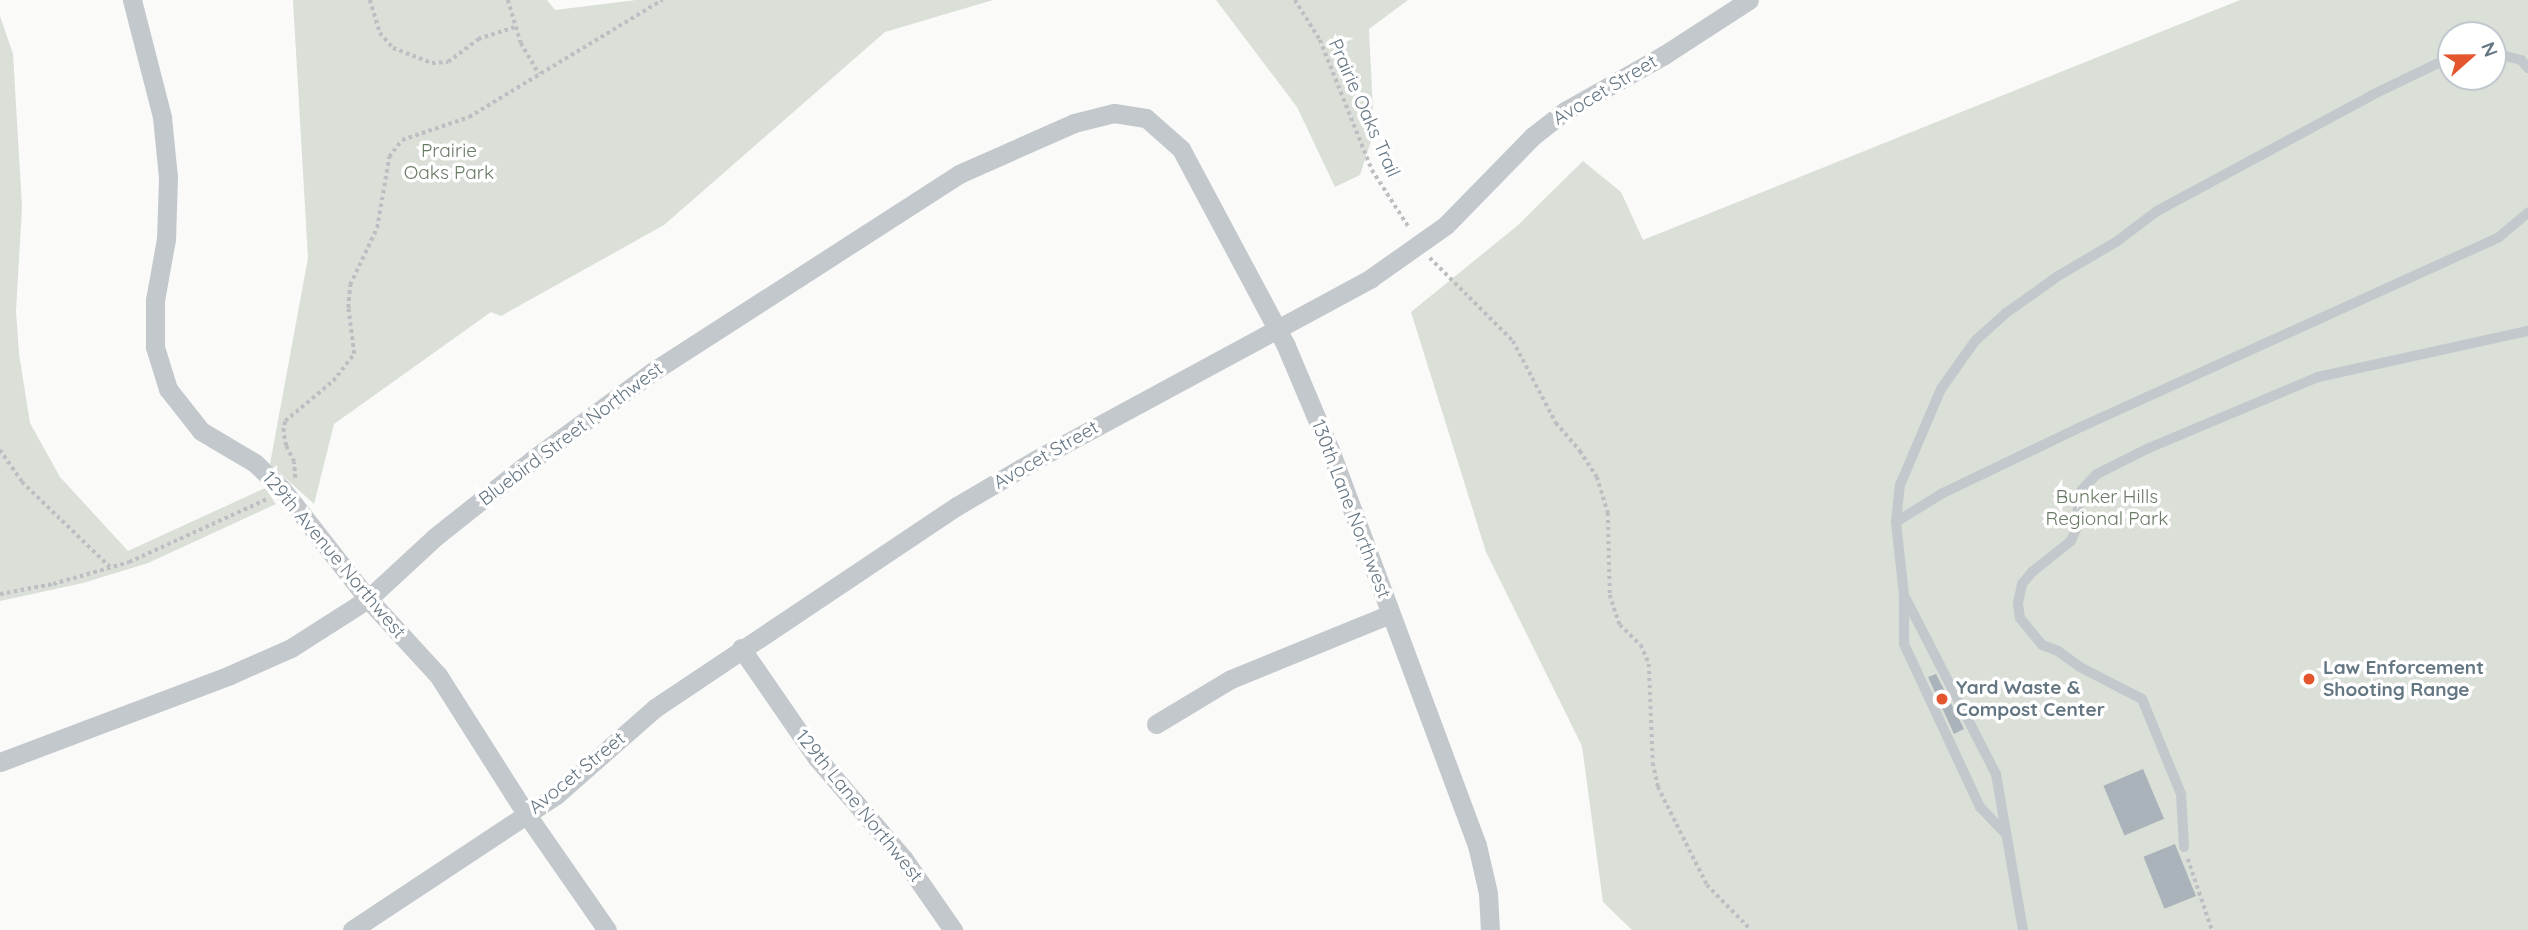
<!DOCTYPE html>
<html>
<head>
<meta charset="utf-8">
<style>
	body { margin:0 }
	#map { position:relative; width:2528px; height:930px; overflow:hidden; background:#fafaf8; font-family:Quicksand,sans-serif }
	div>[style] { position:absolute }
	.green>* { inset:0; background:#dadfd7 }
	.building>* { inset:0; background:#aab3b9; transform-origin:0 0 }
	.path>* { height:3.5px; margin-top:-1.75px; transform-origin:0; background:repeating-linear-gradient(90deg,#bbbfc2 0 3.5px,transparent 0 7px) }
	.service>* { height:10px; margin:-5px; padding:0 5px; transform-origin:5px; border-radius:5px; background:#c3c8cc }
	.minor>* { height:19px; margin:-9.5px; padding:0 9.5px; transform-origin:9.5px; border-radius:9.5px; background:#c3c8cc }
	.dots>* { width:19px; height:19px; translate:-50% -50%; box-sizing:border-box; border:4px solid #fff; border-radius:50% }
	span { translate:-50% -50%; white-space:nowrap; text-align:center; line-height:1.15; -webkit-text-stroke:7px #fff; paint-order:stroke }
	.street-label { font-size:19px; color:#657683 }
	.park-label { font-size:19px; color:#687a64 }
	.poi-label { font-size:19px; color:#657683; font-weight:700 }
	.left { translate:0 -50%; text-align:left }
	.north { position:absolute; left:2437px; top:21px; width:70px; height:70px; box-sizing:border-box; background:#fff; border:2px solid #c1c8cd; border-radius:50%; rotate:69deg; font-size:19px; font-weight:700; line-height:28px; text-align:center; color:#657683 }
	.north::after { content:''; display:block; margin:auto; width:24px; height:32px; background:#e4572e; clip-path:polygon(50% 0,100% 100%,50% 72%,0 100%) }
</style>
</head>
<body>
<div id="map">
	<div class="green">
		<div style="clip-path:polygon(293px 0,547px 0,555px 10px,636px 0,993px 0,885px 32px,664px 225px,501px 316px,491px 312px,334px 424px,314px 504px,270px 464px,308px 258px)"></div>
		<div style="clip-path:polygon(1216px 0,1408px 0,1369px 29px,1374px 132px,1360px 175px,1335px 187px,1297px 107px)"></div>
		<div style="clip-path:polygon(evenodd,2240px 0,2528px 0,2528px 930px,1632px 930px,1603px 902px,1582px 746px,1486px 552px,1411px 312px,1517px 226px,1583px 161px,1621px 192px,1643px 240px,2240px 0,2451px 35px,2493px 35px,2493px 77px,2451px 77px,2451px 35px)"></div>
		<div style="clip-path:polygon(0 16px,13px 54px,22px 207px,16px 311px,19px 354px,30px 423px,60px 477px,128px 551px,265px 488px,276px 504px,148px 563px,83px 583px,0 601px)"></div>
	</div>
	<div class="building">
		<div style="clip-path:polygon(1936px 674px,1964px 729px,1954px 734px,1928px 677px)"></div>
		<div style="left:2143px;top:769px;width:54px;height:43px;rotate:67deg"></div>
		<div style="left:2175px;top:844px;width:56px;height:34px;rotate:68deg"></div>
	</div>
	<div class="path">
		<div style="left:370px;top:0;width:34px;rotate:73deg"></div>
		<div style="left:380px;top:33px;width:20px;rotate:49deg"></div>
		<div style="left:393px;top:48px;width:42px;rotate:21deg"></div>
		<div style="left:432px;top:63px;width:16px;rotate:-4deg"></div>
		<div style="left:448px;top:62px;width:38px;rotate:-37deg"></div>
		<div style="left:478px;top:39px;width:38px;rotate:-18deg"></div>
		<div style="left:508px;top:0;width:45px;rotate:73.2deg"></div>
		<div style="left:521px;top:43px;width:36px;rotate:60deg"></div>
		<div style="left:1295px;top:0;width:47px;rotate:58deg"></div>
		<div style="left:1320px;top:40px;width:140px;rotate:68.2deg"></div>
		<div style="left:1372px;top:170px;width:70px;rotate:57.2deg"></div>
		<div style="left:1430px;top:258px;width:117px;rotate:45deg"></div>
		<div style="left:1513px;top:341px;width:93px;rotate:62.3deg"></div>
		<div style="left:1556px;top:423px;width:37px;rotate:49deg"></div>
		<div style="left:1580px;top:451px;width:31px;rotate:57deg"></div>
		<div style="left:1597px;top:477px;width:38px;rotate:73deg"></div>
		<div style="left:1608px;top:513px;width:82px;rotate:88.6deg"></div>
		<div style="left:1610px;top:595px;width:14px;rotate:73deg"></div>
		<div style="left:1614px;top:608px;width:18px;rotate:71deg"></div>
		<div style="left:1620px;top:625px;width:29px;rotate:44deg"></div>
		<div style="left:1641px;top:645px;width:21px;rotate:67deg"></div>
		<div style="left:1649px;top:664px;width:99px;rotate:87.7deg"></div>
		<div style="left:1653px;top:763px;width:25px;rotate:78deg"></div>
		<div style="left:1658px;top:787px;width:110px;rotate:63.4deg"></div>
		<div style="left:1707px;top:885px;width:63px;rotate:45.6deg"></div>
		<div style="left:0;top:450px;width:39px;rotate:55deg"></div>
		<div style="left:22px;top:482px;width:122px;rotate:44deg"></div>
		<div style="left:295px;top:478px;width:16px;rotate:-94deg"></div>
		<div style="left:294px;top:462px;width:18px;rotate:-117deg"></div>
		<div style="left:286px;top:446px;width:14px;rotate:-102deg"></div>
		<div style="left:283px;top:432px;width:11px;rotate:-80deg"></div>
		<div style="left:285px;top:421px;width:62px;rotate:-39.8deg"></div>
		<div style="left:333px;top:381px;width:34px;rotate:-52deg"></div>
		<div style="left:354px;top:354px;width:46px;rotate:-97.4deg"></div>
		<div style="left:348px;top:308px;width:23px;rotate:-85deg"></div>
		<div style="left:350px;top:285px;width:63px;rotate:-64.7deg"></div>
		<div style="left:377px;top:228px;width:72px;rotate:-80.4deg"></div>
		<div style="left:389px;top:157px;width:21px;rotate:-53deg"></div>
		<div style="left:402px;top:140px;width:71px;rotate:-18.9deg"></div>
		<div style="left:469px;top:117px;width:226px;rotate:-31.2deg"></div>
		<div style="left:0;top:594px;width:54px;rotate:-10.7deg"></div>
		<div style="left:53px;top:584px;width:79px;rotate:-16.1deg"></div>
		<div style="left:129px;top:562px;width:152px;rotate:-24.5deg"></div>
		<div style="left:2188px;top:859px;width:75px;rotate:71.3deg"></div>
	</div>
	<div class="service">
		<div style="left:2493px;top:53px;width:29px;rotate:14deg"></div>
		<div style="left:2521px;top:60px;width:11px;rotate:49deg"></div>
		<div style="left:1896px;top:522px;width:55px;rotate:-31.7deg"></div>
		<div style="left:1943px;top:493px;width:155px;rotate:-25.6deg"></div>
		<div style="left:2083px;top:426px;width:457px;rotate:-24.4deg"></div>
		<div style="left:2499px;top:237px;width:38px;rotate:-40deg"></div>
		<div style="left:1906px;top:599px;width:197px;rotate:62.8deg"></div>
		<div style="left:1996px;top:774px;width:158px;rotate:80.2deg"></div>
		<div style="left:2005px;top:833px;width:36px;rotate:-134deg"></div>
		<div style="left:1980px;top:807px;width:180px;rotate:-115deg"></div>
		<div style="left:1904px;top:644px;width:49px;rotate:-90deg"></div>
		<div style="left:1904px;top:595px;width:73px;rotate:-96.3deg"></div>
		<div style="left:1896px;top:522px;width:37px;rotate:-84deg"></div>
		<div style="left:1900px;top:485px;width:104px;rotate:-66.9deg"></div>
		<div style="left:1941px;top:389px;width:59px;rotate:-54.7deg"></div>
		<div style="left:1975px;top:341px;width:42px;rotate:-42.1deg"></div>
		<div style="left:2006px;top:313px;width:64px;rotate:-35.4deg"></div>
		<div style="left:2058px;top:276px;width:67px;rotate:-30.4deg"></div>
		<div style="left:2116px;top:242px;width:51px;rotate:-37.1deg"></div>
		<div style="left:2157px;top:211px;width:244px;rotate:-28.3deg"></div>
		<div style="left:2372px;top:95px;width:88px;rotate:-25.7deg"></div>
		<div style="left:2184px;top:847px;width:53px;rotate:-93.2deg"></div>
		<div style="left:2181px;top:794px;width:103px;rotate:-112.3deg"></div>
		<div style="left:2142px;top:699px;width:70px;rotate:-152.7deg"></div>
		<div style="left:2080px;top:667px;width:27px;rotate:-144deg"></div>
		<div style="left:2058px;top:651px;width:17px;rotate:-159deg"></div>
		<div style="left:2042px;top:645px;width:35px;rotate:-129deg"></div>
		<div style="left:2020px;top:618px;width:15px;rotate:-98deg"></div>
		<div style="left:2018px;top:603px;width:19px;rotate:-78deg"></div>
		<div style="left:2022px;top:584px;width:16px;rotate:-50deg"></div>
		<div style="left:2032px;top:572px;width:50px;rotate:-38.5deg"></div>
		<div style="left:2071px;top:541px;width:13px;rotate:-67deg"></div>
		<div style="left:2076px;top:529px;width:36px;rotate:-85deg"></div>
		<div style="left:2079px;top:493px;width:26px;rotate:-47deg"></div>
		<div style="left:2097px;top:474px;width:58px;rotate:-26.6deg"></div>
		<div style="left:2149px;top:448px;width:183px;rotate:-22.8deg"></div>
		<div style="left:2318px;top:377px;width:215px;rotate:-12.4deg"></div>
	</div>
	<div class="minor">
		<div style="left:132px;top:0;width:121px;rotate:75.6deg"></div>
		<div style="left:162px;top:117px;width:60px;rotate:84.3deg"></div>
		<div style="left:168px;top:177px;width:62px;rotate:91.8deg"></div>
		<div style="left:166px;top:239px;width:62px;rotate:100.2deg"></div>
		<div style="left:155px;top:300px;width:47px;rotate:90deg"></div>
		<div style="left:155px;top:347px;width:44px;rotate:72.8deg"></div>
		<div style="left:168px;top:389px;width:53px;rotate:51.8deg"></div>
		<div style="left:201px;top:431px;width:63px;rotate:30.7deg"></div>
		<div style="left:255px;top:463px;width:37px;rotate:44deg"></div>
		<div style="left:282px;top:489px;width:140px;rotate:52deg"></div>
		<div style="left:368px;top:599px;width:103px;rotate:47.4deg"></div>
		<div style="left:438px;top:675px;width:166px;rotate:57.6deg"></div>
		<div style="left:527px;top:815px;width:140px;rotate:55.2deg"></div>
		<div style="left:741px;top:648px;width:134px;rotate:55.4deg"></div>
		<div style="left:817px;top:758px;width:132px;rotate:49.3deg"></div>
		<div style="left:903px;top:858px;width:88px;rotate:55.2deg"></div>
		<div style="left:1156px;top:724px;width:87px;rotate:-31deg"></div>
		<div style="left:1231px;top:679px;width:172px;rotate:-22.2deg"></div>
		<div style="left:0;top:762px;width:246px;rotate:-20.7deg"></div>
		<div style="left:230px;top:675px;width:67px;rotate:-23.9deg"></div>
		<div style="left:291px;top:648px;width:91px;rotate:-32.5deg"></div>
		<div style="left:368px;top:599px;width:91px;rotate:-42.8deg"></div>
		<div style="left:435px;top:537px;width:124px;rotate:-38.4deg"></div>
		<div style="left:532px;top:460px;width:149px;rotate:-36.3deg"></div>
		<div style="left:652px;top:372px;width:365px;rotate:-32.8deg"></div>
		<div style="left:959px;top:174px;width:126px;rotate:-23.9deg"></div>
		<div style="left:1074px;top:123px;width:41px;rotate:-14deg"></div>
		<div style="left:1114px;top:113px;width:32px;rotate:9deg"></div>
		<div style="left:1146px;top:118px;width:47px;rotate:41.5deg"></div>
		<div style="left:1181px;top:149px;width:223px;rotate:61.9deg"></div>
		<div style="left:1286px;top:346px;width:113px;rotate:67.1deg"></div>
		<div style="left:1330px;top:450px;width:421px;rotate:69.6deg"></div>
		<div style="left:1477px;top:845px;width:49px;rotate:77.1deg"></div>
		<div style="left:1488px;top:893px;width:37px;rotate:87deg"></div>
		<div style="left:352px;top:930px;width:245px;rotate:-33.5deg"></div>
		<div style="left:556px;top:795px;width:132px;rotate:-41.3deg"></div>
		<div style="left:655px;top:708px;width:363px;rotate:-33.8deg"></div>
		<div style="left:957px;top:506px;width:91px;rotate:-30.5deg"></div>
		<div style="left:1035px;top:460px;width:382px;rotate:-28.4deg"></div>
		<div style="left:1371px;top:278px;width:92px;rotate:-35.2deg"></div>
		<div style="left:1446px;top:225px;width:124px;rotate:-45.7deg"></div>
		<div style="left:1533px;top:136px;width:41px;rotate:-38deg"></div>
		<div style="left:1565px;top:111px;width:114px;rotate:-29.5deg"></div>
		<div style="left:1664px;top:55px;width:101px;rotate:-32.9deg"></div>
	</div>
	<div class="dots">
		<div style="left:2309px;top:679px;background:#e4572e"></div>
		<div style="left:1942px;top:699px;background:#e4572e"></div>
	</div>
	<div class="street-label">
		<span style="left:1605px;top:90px;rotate:-31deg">Avocet Street</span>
		<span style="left:1364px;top:108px;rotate:66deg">Prairie Oaks Trail</span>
		<span style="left:571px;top:434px;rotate:-37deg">Bluebird Street Northwest</span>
		<span style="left:1046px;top:455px;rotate:-30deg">Avocet Street</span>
		<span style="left:1351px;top:509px;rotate:69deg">130th Lane Northwest</span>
		<span style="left:334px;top:555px;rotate:50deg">129th Avenue Northwest</span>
		<span style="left:577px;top:773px;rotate:-39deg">Avocet Street</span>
		<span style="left:859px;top:806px;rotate:51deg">129th Lane Northwest</span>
	</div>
	<div class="park-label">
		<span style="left:449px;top:162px">Prairie<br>Oaks Park</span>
		<span style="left:2107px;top:508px">Bunker Hills<br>Regional Park</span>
	</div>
	<div class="poi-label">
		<span class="left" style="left:2323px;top:679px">Law Enforcement<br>Shooting Range</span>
		<span class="left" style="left:1956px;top:699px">Yard Waste &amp;<br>Compost Center</span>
	</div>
	<div class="north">N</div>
</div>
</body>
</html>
